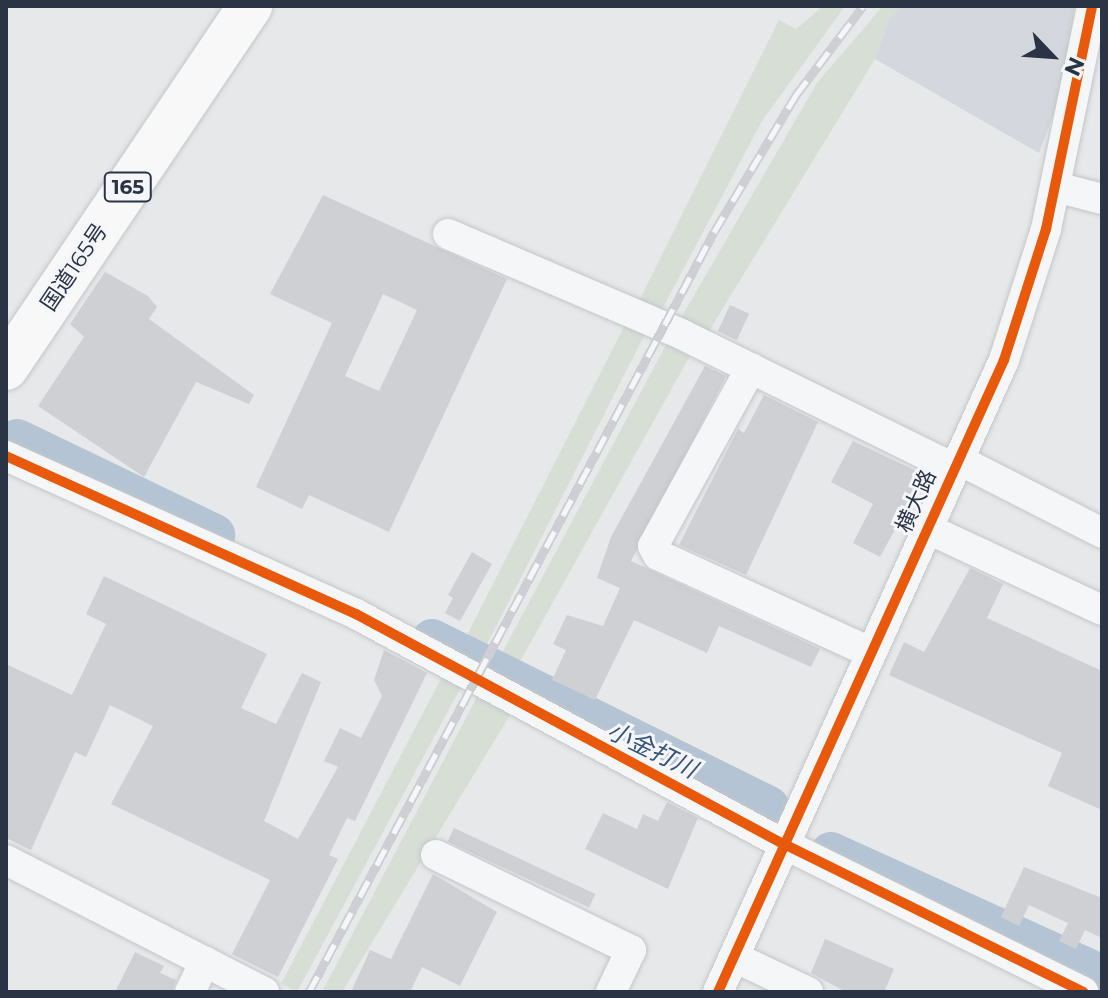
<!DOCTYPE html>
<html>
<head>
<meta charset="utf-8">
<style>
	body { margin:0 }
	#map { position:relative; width:1108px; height:998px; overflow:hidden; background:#e6e8ea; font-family:Montserrat,"Noto Sans JP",sans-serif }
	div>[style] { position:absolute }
	.built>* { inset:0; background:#d4d7dd }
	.green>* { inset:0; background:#d6ded6; transform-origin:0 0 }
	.river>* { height:42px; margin:-21px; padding:0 21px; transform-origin:21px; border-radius:21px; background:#b4c4d5 }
	.building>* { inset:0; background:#ced0d3; transform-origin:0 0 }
	.roads { filter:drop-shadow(0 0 2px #c4c6c8) drop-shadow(0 0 2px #c4c6c8) }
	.minor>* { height:30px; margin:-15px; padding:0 15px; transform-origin:15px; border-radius:15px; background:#f5f6f7 }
	.highway>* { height:44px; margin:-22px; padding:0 22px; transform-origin:22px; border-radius:22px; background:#f8f8f8 }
	.rail>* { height:9px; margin-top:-4.5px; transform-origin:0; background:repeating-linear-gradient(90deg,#f4f6f9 0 18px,#cecfd2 0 36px); box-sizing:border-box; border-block:2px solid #cecfd2 }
	.cycleway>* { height:10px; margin:-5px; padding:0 5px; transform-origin:5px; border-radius:5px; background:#e8590c }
	span { translate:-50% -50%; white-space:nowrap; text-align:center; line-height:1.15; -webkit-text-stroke:6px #f4f6f9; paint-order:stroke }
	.shield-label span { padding:2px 6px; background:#f4f6f9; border:2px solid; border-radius:6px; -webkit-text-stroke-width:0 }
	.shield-label { font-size:20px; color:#2b3445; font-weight:700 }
	.street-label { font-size:22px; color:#2b3445 }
	.water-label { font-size:24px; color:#34527a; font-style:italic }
	.frame { position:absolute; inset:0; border:8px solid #2b3445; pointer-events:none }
	.north { position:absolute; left:1012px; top:16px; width:80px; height:80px; -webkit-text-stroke:6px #f4f6f9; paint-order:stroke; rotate:115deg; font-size:22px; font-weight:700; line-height:32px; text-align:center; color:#2b3445 }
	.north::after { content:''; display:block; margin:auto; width:28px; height:36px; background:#2b3445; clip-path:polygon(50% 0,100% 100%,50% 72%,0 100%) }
</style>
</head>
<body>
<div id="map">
	<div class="built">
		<div style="clip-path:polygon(903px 6px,1075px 6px,1060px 97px,1039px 153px,875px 59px,889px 19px)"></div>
	</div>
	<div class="green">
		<div style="clip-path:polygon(823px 6px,845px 6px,762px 121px,661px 311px,639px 301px,779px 20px,796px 29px)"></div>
		<div style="clip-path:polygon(883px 6px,903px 6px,889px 19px,875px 59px,709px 331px,681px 318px,817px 83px)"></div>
		<div style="left:628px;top:319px;width:22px;height:359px;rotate:27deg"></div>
		<div style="clip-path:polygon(667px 343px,691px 354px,518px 665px,501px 655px)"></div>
		<div style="clip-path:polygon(443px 675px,462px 685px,297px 992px,281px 984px)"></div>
		<div style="clip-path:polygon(479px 693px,513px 710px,342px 992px,322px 992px)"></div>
	</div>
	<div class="river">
		<div style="left:17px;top:440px;width:219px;rotate:25.7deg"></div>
		<div style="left:432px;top:640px;width:376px;rotate:26.4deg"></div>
		<div style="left:831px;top:853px;width:298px;rotate:24.4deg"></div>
	</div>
	<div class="building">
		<div style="clip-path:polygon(evenodd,323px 195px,507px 279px,389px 532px,309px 495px,302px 509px,256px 487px,332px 323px,270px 294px,323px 195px,383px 294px,417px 310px,379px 391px,345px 376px,383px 294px)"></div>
		<div style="clip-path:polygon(105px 272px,148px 296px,157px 307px,149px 319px,254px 395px,249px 404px,196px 382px,144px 477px,38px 406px,84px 337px,70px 324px)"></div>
		<div style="left:730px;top:305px;width:21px;height:29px;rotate:25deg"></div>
		<div style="clip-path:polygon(705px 366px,726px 376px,631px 561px,820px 649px,811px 667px,719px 626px,707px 653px,634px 620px,595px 700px,552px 680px,566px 650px,553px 644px,567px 615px,603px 626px,620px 588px,597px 578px,611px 537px)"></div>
		<div style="clip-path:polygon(764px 395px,818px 422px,746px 575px,679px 545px,738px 429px,744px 433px)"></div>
		<div style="clip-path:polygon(853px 441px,925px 475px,880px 557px,853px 543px,873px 504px,831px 482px)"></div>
		<div style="clip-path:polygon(472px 552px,492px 564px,460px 621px,445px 613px,453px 598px,448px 595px)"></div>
		<div style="clip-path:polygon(970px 568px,1003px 584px,987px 618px,1102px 671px,1102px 810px,1048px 786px,1062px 753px,889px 675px,904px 642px,924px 652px)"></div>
		<div style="clip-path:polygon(104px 576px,267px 654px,241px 708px,276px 724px,302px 673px,321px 682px,264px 821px,298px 839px,338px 767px,324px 761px,340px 728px,361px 738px,382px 696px,374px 680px,384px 650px,427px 673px,355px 821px,347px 818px,329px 855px,338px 859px,278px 977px,232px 954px,270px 880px,111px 804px,153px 726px,110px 705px,86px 757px,75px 752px,31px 850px,6px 838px,6px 664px,72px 695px,106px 624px,86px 614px)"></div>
		<div style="clip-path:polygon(667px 802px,698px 818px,668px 889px,585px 849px,603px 813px,637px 829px,643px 814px,658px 821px)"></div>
		<div style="left:454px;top:828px;width:156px;height:15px;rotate:25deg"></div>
		<div style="clip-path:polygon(1024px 867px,1102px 898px,1102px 938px,1085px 930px,1076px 949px,1059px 941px,1068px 923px,1029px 905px,1019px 926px,1001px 917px)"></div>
		<div style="clip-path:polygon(433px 874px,497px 912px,460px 986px,422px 967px,410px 992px,351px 992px,370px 950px,391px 959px)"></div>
		<div style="clip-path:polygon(825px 939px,894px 969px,884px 992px,846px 992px,811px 973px)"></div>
		<div style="clip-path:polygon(135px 952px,164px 966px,160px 973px,176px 980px,172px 992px,115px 992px)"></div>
	</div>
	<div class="roads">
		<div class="minor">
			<div style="left:1056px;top:187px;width:48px;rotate:14.6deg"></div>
			<div style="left:448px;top:234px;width:254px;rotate:23.2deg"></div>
			<div style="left:681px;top:334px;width:303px;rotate:26.2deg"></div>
			<div style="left:751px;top:368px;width:203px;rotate:118.8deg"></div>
			<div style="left:653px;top:546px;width:10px;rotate:61deg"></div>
			<div style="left:658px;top:555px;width:233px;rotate:24.6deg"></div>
			<div style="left:6px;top:456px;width:384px;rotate:24.3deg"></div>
			<div style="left:356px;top:614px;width:486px;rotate:28.3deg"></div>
			<div style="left:784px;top:844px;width:334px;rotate:26.3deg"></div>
			<div style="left:957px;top:459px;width:163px;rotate:27deg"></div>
			<div style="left:926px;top:528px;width:194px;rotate:25deg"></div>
			<div style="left:436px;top:855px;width:217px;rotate:26deg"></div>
			<div style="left:631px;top:950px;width:47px;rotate:115.5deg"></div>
			<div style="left:6px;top:860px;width:290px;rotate:27.1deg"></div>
			<div style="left:734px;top:957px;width:82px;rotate:25.3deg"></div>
			<div style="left:190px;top:992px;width:34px;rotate:-64deg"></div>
			<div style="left:718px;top:992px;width:694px;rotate:-65.65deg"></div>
			<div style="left:1004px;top:360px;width:138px;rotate:-72.2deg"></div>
			<div style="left:1046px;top:229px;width:228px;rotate:-78.3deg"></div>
		</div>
		<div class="highway">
			<div style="left:6px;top:368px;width:437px;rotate:-56deg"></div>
		</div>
	</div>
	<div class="rail">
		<div style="left:309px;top:992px;width:861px;rotate:-61.95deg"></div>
		<div style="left:714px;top:232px;width:160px;rotate:-59.1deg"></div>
		<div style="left:796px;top:95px;width:111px;rotate:-53deg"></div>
	</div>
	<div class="cycleway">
		<div style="left:6px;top:456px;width:384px;rotate:24.3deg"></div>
		<div style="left:356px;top:614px;width:486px;rotate:28.3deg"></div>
		<div style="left:784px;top:844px;width:334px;rotate:26.3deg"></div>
		<div style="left:718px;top:992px;width:694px;rotate:-65.65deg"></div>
		<div style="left:1004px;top:360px;width:138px;rotate:-72.2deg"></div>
		<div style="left:1046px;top:229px;width:228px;rotate:-78.3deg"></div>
	</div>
	<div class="shield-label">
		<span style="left:128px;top:187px">165</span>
	</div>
	<div class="street-label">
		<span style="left:74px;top:267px;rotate:-56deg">国道165号</span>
		<span style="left:916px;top:501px;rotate:-66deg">横大路</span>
	</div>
	<div class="water-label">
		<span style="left:652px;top:750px;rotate:26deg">小金打川</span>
	</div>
	<div class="frame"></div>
	<div class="north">N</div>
</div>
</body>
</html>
